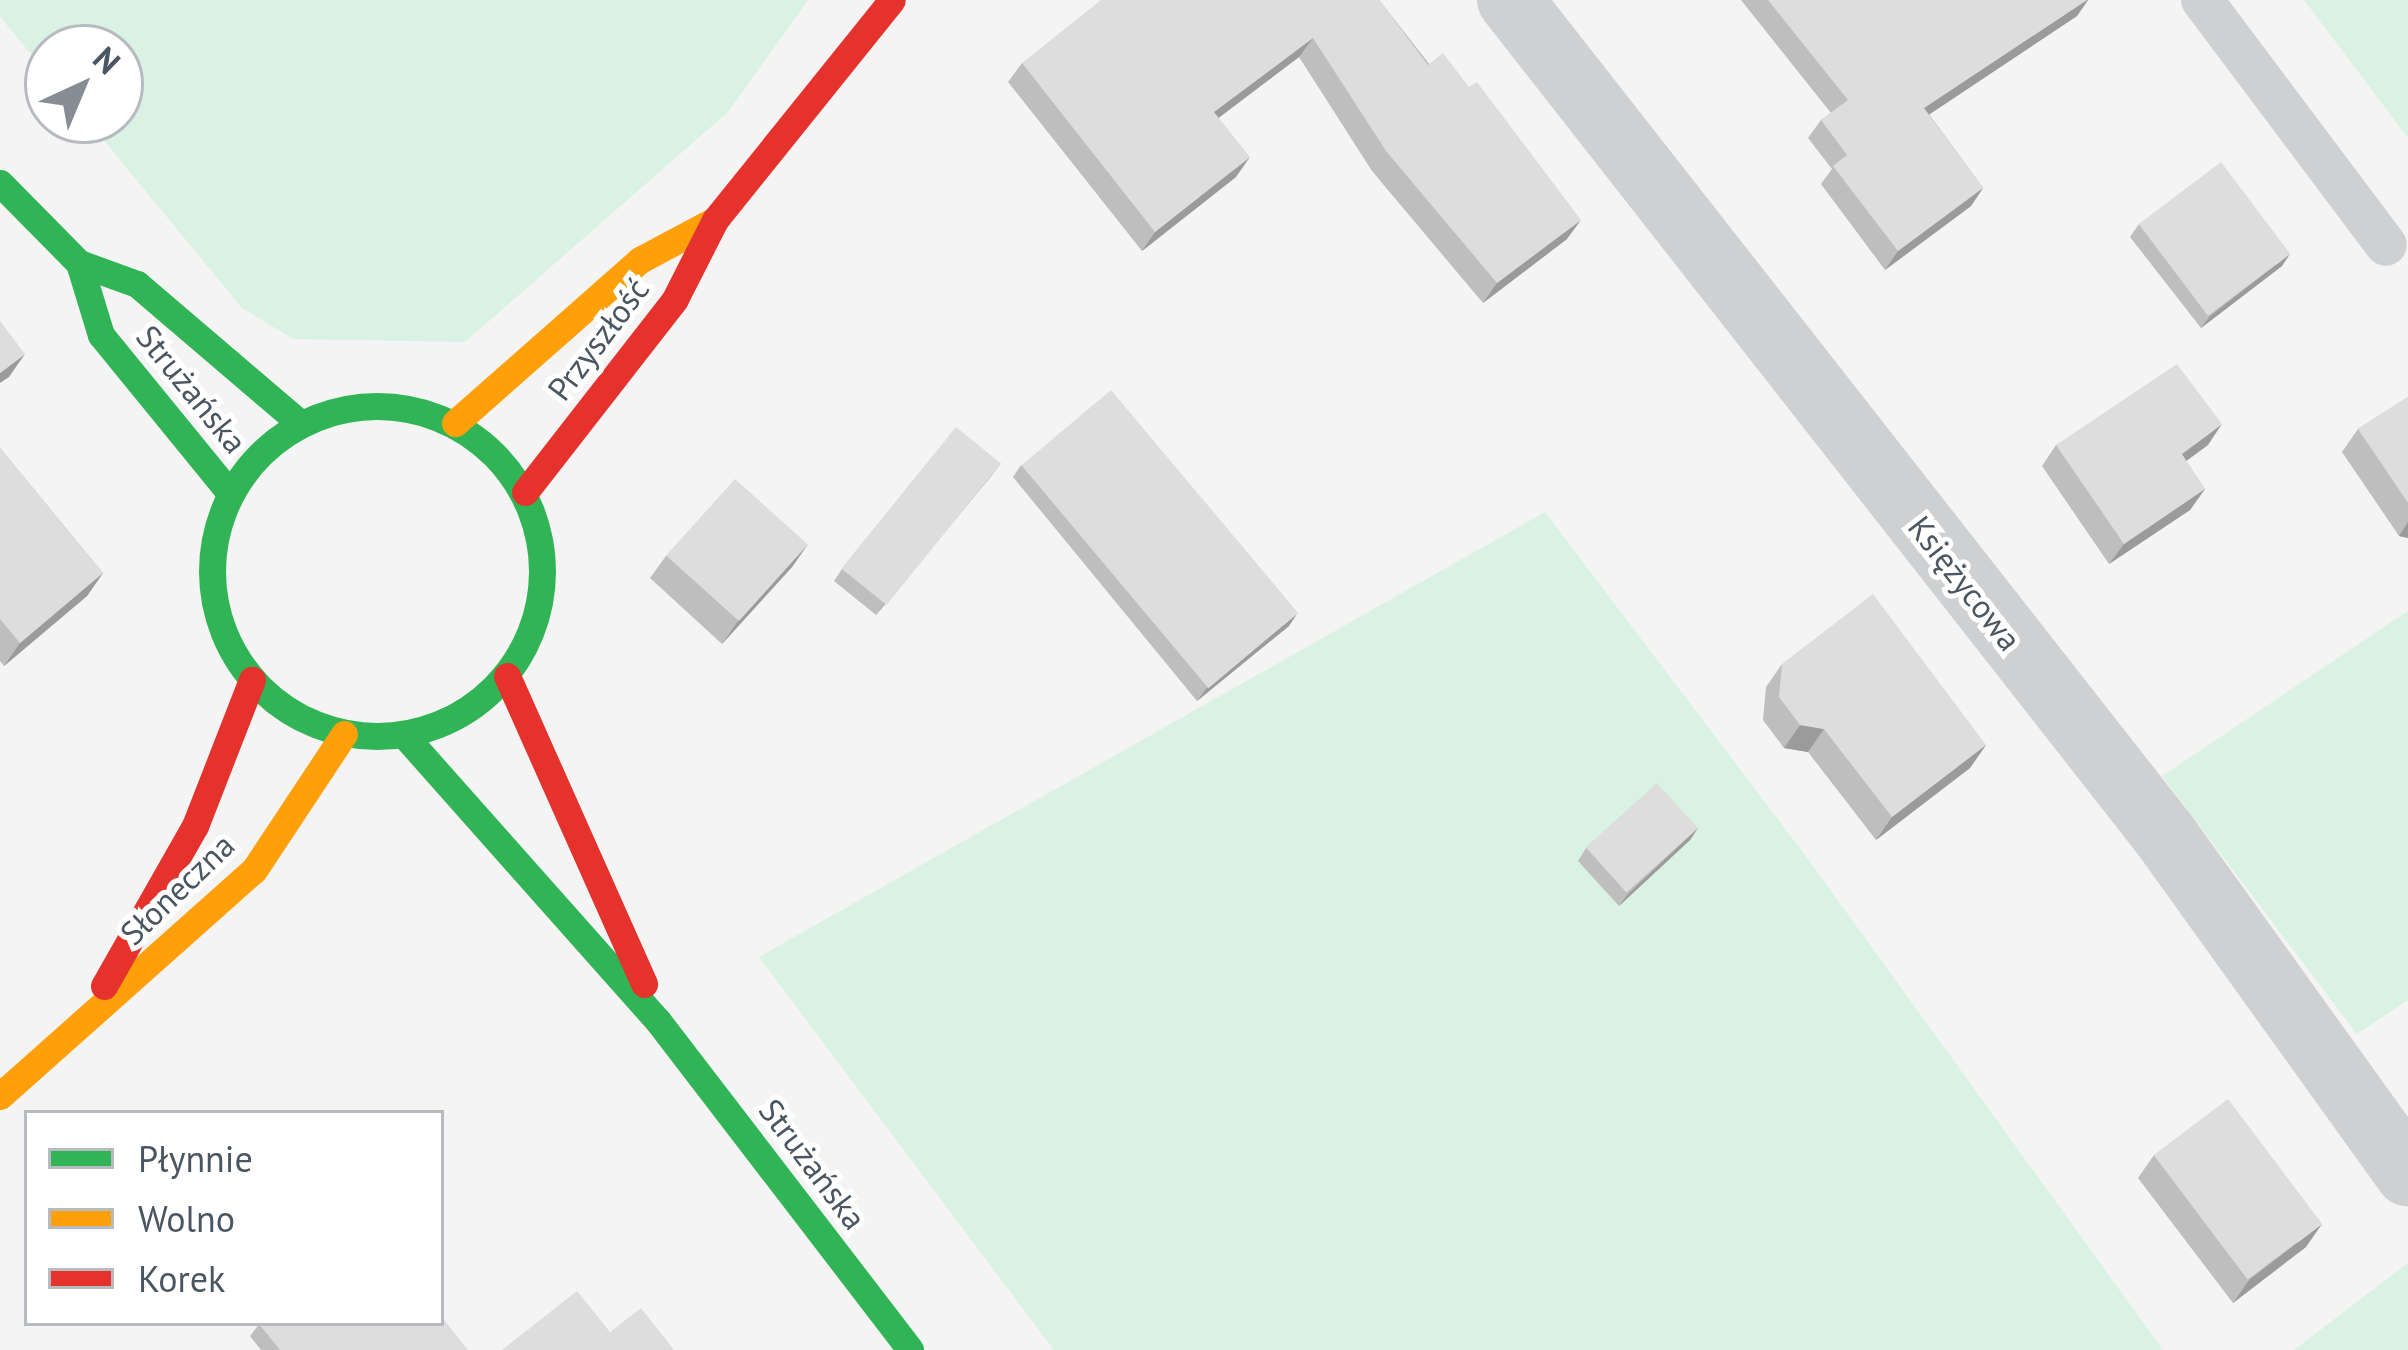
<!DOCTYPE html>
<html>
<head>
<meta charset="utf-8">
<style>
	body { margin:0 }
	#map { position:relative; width:2408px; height:1350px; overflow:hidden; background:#f4f4f4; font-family:"PT Sans",sans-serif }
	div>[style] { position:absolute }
	.green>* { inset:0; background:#d9f2e3 }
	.lane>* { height:42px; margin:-21px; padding:0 21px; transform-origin:21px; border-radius:21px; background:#ced0d2 }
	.street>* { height:66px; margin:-33px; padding:0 33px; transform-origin:33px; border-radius:33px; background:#ced0d2 }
	.fast>* { height:27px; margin:-13.5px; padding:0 13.5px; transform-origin:13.5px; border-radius:13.5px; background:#30b455 }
	.fast>.ring { margin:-13.5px; padding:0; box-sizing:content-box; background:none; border:27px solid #30b455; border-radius:50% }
	.slow>* { height:27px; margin:-13.5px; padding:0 13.5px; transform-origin:13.5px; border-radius:13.5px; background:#ff9f0a }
	.jam>* { height:27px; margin:-13.5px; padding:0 13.5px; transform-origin:13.5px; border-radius:13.5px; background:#e5322d }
	.wall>* { inset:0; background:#bebebf }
	.shaded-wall>* { inset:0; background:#9b9b9b }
	.building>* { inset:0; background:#ddddde; transform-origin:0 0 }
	span { translate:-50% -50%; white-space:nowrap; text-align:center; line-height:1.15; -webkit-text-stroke:10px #fff; paint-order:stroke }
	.street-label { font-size:33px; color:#4a5661 }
	.legend { position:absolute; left:24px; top:1110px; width:420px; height:216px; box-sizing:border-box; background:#fff; border:3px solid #b7bbc0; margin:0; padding:15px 21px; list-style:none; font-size:36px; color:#4a5661 }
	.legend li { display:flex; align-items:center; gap:24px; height:60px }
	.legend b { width:60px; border:3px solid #b7bbc0 }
	.north { position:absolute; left:24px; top:24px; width:120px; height:120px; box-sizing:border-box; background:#fff; border:3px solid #b7bbc0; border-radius:50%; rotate:44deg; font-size:33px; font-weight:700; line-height:48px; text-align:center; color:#4a5661 }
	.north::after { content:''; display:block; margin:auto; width:42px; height:54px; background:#868d94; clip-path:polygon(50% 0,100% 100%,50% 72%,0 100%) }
</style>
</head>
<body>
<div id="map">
	<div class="green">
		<div style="clip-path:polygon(0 0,808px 0,728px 112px,465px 342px,293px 339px,242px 308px,87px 120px,120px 120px,120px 48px,48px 48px,48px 74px,0 17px)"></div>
		<div style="clip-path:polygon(2304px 0,2408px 0,2408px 138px)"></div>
		<div style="clip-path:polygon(1545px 512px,1805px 855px,2163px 1350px,1054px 1350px,759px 957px)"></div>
		<div style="clip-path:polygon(2408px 611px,2408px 1000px,2357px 1034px,2162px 776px)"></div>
		<div style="clip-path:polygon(2408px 1263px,2408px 1350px,2294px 1350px)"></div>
	</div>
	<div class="lane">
		<div style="left:2202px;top:0;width:306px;rotate:53.1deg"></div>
	</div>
	<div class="street">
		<div style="left:1510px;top:0;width:1060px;rotate:51.9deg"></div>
		<div style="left:2164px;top:834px;width:418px;rotate:54.3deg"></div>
	</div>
	<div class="fast">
		<div style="left:0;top:183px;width:112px;rotate:45.4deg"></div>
		<div style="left:79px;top:263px;width:75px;rotate:73deg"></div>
		<div style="left:101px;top:335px;width:203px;rotate:50.8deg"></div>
		<div style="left:79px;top:263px;width:62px;rotate:19.9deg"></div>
		<div style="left:137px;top:284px;width:216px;rotate:40.5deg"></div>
		<div class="ring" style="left:212px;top:406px;width:303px;height:303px"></div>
		<div style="left:404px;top:735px;width:383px;rotate:48.4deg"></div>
		<div style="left:658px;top:1021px;width:414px;rotate:52.5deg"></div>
	</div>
	<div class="slow">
		<div style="left:455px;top:423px;width:247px;rotate:-41.4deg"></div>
		<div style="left:640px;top:260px;width:85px;rotate:-28.1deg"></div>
		<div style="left:0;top:1096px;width:340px;rotate:-41.7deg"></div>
		<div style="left:254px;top:870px;width:163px;rotate:-56.5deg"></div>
	</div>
	<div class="jam">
		<div style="left:525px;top:492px;width:244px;rotate:-52.1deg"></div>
		<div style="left:675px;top:299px;width:89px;rotate:-63.1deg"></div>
		<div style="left:715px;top:220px;width:282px;rotate:-51.2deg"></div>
		<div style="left:507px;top:676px;width:337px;rotate:66deg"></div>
		<div style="left:104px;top:986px;width:184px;rotate:-60.4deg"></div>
		<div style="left:195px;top:826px;width:157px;rotate:-68.7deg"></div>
	</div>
	<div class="wall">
		<div style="clip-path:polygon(1379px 0,1567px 239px,1483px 303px,1372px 171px,1299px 57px,1218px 118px,1236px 177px,1142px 251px,1008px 82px,1022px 63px)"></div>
		<div style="clip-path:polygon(1741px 0,2088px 0,2077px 16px,1929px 114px,1983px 188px,1971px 206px,1885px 270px,1821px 184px,1832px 169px,1808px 138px,1821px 120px,1831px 113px)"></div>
		<div style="clip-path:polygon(2139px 224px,2282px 266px,2201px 328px,2130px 237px)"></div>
		<div style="clip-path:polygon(2408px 397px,2408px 538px,2399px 536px,2342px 452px,2358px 429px)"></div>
		<div style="clip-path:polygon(2056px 445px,2208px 445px,2186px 461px,2205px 489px,2190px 510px,2109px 564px,2042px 466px)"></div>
		<div style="clip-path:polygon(0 448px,103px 573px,87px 596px,4px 666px,0 661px)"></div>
		<div style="clip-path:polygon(1021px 465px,1289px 626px,1197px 701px,1013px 477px)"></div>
		<div style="clip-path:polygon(992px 475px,876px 615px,834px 581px,842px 569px)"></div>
		<div style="clip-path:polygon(808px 544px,792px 567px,722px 644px,650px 578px,666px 556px)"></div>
		<div style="clip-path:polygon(1782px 664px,1986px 745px,1970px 768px,1876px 840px,1808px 752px,1784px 748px,1763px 720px,1766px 687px)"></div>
		<div style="clip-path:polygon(1698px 828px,1690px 840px,1619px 906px,1578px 861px,1586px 848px)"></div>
		<div style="clip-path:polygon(2154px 1155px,2306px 1247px,2233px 1303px,2138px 1178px)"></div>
		<div style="clip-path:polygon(260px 1323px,468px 1350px,261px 1350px,250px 1336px)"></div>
	</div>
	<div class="shaded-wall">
		<div style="clip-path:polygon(2087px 0,2088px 0,2077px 16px,1912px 126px,1924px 108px)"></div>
		<div style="clip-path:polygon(1313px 38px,1299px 57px,1200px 132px,1214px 112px)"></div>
		<div style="clip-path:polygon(1250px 157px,1236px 177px,1142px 251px,1155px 232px)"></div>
		<div style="clip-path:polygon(1983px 188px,1971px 206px,1885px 270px,1898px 251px)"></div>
		<div style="clip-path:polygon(1581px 220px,1567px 239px,1483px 303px,1497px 283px)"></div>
		<div style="clip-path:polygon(2290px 254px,2282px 266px,2201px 328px,2210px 316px)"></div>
		<div style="clip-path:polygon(25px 354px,9px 377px,0 383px,0 373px)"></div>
		<div style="clip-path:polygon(2222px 424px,2208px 445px,2167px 475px,2182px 454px)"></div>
		<div style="clip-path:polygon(1001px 463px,992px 475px,876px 615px,885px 603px)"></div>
		<div style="clip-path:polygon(2205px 489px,2190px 510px,2109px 564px,2124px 544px)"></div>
		<div style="clip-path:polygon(2408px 522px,2408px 538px,2399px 536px)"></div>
		<div style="clip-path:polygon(808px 544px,792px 567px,722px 644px,738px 621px)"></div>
		<div style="clip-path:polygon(103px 573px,87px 596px,4px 666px,20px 643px)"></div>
		<div style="clip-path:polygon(1297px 614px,1289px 626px,1197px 701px,1206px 689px)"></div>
		<div style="clip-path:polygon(1800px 725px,1824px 729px,1808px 752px,1784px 748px)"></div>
		<div style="clip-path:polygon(1986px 745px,1970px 768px,1876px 840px,1892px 817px)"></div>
		<div style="clip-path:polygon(1698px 828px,1690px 840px,1619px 906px,1628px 894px)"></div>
		<div style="clip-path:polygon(2322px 1224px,2306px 1247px,2233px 1303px,2249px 1280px)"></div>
	</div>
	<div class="building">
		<div style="clip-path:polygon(1101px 0,1379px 0,1428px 65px,1443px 53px,1469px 87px,1477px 82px,1581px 220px,1497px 283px,1386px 151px,1313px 38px,1214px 112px,1250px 157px,1155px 232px,1022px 63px)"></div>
		<div style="clip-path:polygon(1768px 0,2087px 0,1924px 108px,1983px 188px,1898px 251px,1833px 166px,1847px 155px,1821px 120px,1848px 100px)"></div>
		<div style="left:2221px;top:162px;width:115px;height:103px;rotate:53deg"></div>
		<div style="clip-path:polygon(0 321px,25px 354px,0 373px)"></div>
		<div style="clip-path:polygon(2177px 364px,2222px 424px,2182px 454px,2205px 489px,2124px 544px,2056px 445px)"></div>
		<div style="left:1111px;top:390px;width:291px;height:117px;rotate:50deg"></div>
		<div style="clip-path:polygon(2408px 397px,2408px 503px,2358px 429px)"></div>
		<div style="left:956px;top:427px;width:58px;height:182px;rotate:39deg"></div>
		<div style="clip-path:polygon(0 448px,103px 573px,20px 643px,0 619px)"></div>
		<div style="left:735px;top:479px;width:98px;height:103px;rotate:42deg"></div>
		<div style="clip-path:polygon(1873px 594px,1986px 745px,1892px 817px,1824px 729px,1800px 725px,1779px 697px,1782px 664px)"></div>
		<div style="left:1657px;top:783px;width:61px;height:96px;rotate:48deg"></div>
		<div style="left:2228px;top:1099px;width:156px;height:93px;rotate:53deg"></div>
		<div style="clip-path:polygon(577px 1291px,610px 1332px,641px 1308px,674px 1350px,502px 1350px)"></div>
		<div style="clip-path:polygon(441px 1316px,468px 1350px,280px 1350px,259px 1324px,441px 1323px)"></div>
	</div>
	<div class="street-label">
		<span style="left:598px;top:339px;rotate:-53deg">Przyszłość</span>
		<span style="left:192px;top:389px;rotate:51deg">Strużańska</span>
		<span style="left:1965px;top:583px;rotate:52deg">Księżycowa</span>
		<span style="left:177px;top:889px;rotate:-44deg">Słoneczna</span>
		<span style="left:813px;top:1164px;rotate:53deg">Strużańska</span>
	</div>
	<ul class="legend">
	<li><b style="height:15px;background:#30b455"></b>Płynnie</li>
	<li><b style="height:15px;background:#ff9f0a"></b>Wolno</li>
	<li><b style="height:15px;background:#e5322d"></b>Korek</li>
	</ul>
	<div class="north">N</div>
</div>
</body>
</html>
